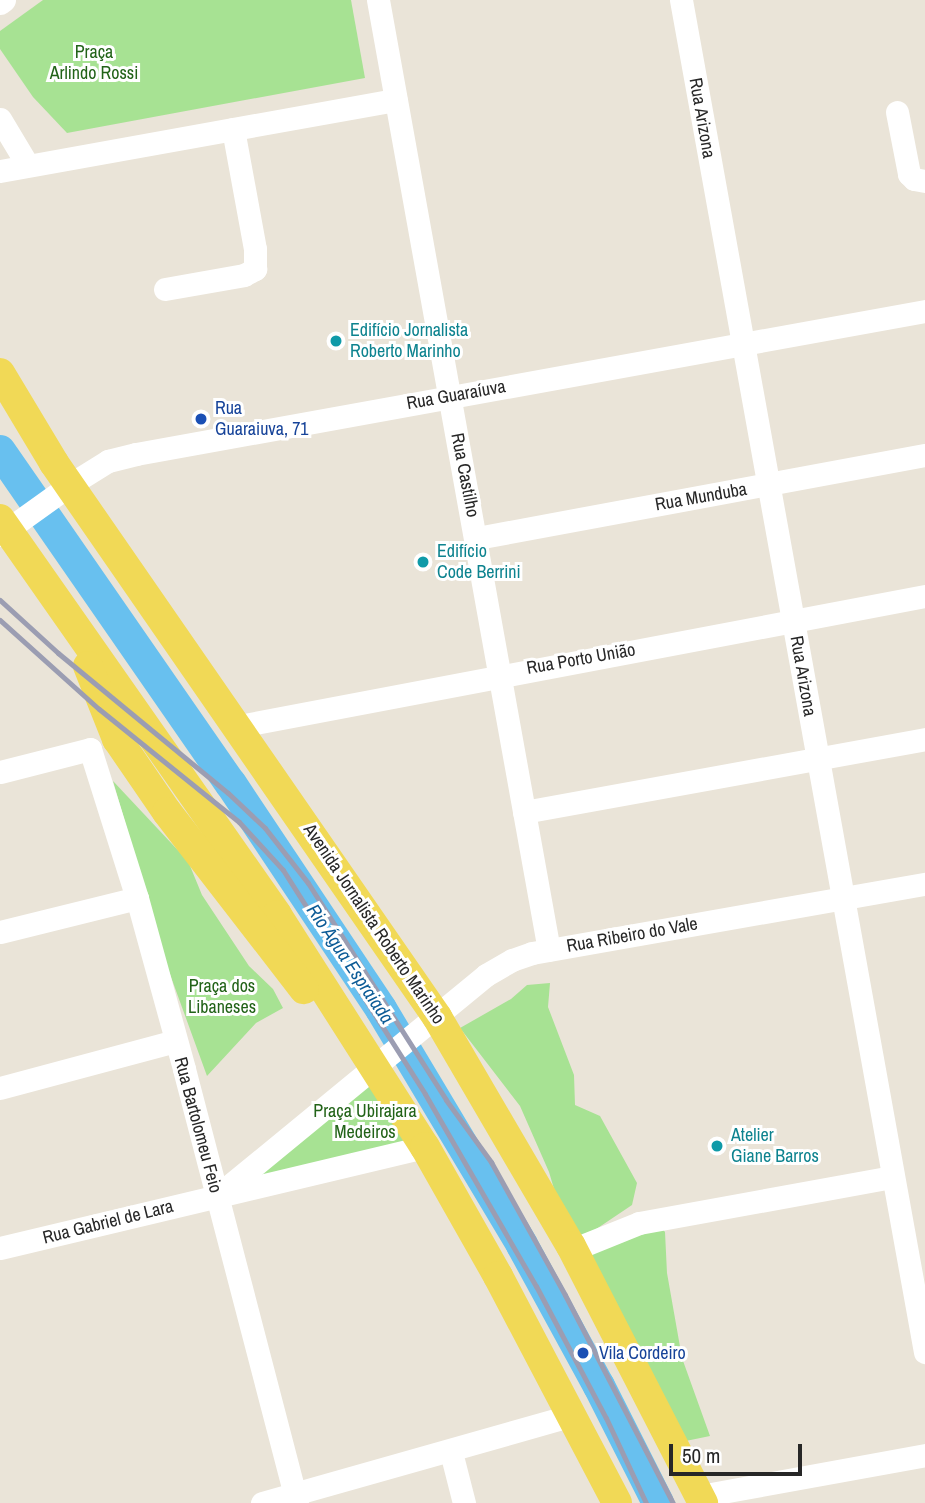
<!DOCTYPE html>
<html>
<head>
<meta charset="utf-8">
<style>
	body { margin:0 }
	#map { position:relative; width:925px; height:1503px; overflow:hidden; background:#eae4d8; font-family:"Archivo Narrow",sans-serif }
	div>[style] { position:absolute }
	.green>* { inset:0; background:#a7e293 }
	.river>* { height:32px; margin:-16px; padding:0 16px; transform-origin:16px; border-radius:16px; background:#68c0ef }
	.minor>* { height:23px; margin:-11.5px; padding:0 11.5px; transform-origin:11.5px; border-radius:11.5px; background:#fff }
	.major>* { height:30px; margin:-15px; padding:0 15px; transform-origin:15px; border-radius:15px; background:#f1d956 }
	.rail>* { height:5px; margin:-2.5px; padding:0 2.5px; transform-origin:2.5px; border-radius:2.5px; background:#9b9db2 }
	.dots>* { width:19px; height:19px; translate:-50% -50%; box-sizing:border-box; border:4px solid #fff; border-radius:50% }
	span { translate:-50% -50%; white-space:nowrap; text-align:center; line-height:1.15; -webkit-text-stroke:6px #fff; paint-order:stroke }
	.park-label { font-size:18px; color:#226318 }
	.street-label { font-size:18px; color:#272727 }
	.culture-label { font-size:18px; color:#0d838f }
	.left { translate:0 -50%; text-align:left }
	.transit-label { font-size:18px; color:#164399 }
	.water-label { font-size:19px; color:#0c5b96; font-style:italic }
	.scale { position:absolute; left:669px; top:1444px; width:133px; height:32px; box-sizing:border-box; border:4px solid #272727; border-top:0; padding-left:9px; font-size:21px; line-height:24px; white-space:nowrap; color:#272727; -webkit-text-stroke:5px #fff; paint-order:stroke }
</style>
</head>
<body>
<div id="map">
	<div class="green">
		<div style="clip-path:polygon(43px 0,351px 0,365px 78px,67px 133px,33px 97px,0 49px,0 31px)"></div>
		<div style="clip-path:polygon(113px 781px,188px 861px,202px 895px,249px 966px,273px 989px,283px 1008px,256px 1023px,207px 1076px,167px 966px)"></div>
		<div style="clip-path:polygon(550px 983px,548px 1007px,574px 1075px,575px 1105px,600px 1116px,637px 1183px,632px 1205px,571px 1246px,549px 1172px,520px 1106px,460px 1028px,511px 999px,527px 985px)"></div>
		<div style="clip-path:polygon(374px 1069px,422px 1145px,223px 1193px)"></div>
		<div style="clip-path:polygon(658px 1224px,665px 1232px,667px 1273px,682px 1358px,710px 1436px,676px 1443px,587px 1249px)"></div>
	</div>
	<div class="river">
		<div style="left:0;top:451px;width:405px;rotate:55.3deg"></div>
		<div style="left:231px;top:784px;width:270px;rotate:56.3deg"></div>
		<div style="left:381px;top:1009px;width:275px;rotate:59.1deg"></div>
		<div style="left:522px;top:1245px;width:161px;rotate:61.4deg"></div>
		<div style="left:599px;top:1386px;width:131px;rotate:63.2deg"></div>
	</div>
	<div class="minor">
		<div style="left:378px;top:0;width:965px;rotate:79.8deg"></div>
		<div style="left:681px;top:0;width:1374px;rotate:79.77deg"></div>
		<div style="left:0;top:3px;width:5px;rotate:-37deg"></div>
		<div style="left:897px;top:112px;width:63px;rotate:79deg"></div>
		<div style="left:909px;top:174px;width:7px;rotate:45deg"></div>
		<div style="left:914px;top:179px;width:11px;rotate:10deg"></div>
		<div style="left:0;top:119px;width:52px;rotate:59deg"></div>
		<div style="left:0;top:171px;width:402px;rotate:-10.2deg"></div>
		<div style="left:165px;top:289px;width:80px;rotate:-10deg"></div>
		<div style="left:244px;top:275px;width:13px;rotate:-29deg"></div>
		<div style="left:255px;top:269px;width:20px;rotate:-90deg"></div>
		<div style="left:255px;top:249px;width:122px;rotate:-100.4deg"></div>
		<div style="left:0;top:535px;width:87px;rotate:-35.7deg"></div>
		<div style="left:71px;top:484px;width:44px;rotate:-31.9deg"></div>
		<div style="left:108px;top:461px;width:29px;rotate:-14deg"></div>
		<div style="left:136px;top:454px;width:802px;rotate:-10.27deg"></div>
		<div style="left:477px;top:538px;width:456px;rotate:-10.5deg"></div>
		<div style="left:239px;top:726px;width:698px;rotate:-10.73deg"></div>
		<div style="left:0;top:772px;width:93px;rotate:-14.3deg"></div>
		<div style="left:90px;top:749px;width:156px;rotate:72.5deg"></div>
		<div style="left:137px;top:898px;width:177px;rotate:74.6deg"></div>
		<div style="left:184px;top:1069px;width:448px;rotate:75.4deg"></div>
		<div style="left:524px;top:812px;width:408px;rotate:-10.3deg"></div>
		<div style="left:0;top:932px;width:141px;rotate:-13.9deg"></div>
		<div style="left:0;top:1088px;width:182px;rotate:-15deg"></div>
		<div style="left:217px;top:1196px;width:348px;rotate:-39.4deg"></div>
		<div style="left:486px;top:975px;width:30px;rotate:-30deg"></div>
		<div style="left:512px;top:960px;width:21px;rotate:-19deg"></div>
		<div style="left:532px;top:953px;width:399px;rotate:-10deg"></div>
		<div style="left:0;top:1248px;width:437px;rotate:-13.4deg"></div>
		<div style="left:572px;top:1250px;width:72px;rotate:-21.9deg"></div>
		<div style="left:639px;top:1223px;width:257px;rotate:-10.3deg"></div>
		<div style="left:451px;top:1452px;width:53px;rotate:75.7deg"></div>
		<div style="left:700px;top:1496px;width:229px;rotate:-10.3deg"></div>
		<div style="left:262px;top:1503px;width:323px;rotate:-15.8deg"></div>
	</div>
	<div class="major">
		<div style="left:0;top:373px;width:105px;rotate:59deg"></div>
		<div style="left:54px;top:463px;width:674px;rotate:55.34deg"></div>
		<div style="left:437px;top:1017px;width:265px;rotate:59.7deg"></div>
		<div style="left:571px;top:1246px;width:289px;rotate:62.8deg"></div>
		<div style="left:0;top:519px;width:483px;rotate:55deg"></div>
		<div style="left:277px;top:915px;width:275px;rotate:57.5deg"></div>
		<div style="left:425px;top:1147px;width:148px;rotate:60.5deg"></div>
		<div style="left:498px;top:1276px;width:256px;rotate:62.3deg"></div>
		<div style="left:88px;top:666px;width:79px;rotate:68.3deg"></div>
		<div style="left:117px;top:739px;width:88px;rotate:55.6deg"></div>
		<div style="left:167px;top:812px;width:224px;rotate:52.3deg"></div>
	</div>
	<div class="rail">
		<div style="left:0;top:600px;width:79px;rotate:42.4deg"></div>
		<div style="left:58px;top:653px;width:220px;rotate:39.5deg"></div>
		<div style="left:228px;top:793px;width:51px;rotate:43.4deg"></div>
		<div style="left:265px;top:828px;width:70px;rotate:52deg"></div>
		<div style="left:308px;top:883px;width:257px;rotate:57.5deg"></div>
		<div style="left:446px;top:1100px;width:77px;rotate:54deg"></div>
		<div style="left:491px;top:1162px;width:152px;rotate:60.9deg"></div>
		<div style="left:565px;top:1295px;width:234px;rotate:62.6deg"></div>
		<div style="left:0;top:620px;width:133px;rotate:42deg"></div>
		<div style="left:99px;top:709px;width:180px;rotate:38.9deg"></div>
		<div style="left:239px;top:822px;width:65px;rotate:47.5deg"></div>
		<div style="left:283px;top:870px;width:265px;rotate:57.6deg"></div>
		<div style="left:425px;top:1094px;width:222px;rotate:60deg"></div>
		<div style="left:536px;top:1286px;width:149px;rotate:62.1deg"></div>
		<div style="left:606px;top:1418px;width:94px;rotate:64.8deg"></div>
	</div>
	<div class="dots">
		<div style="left:336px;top:341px;background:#0f9aa8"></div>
		<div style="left:201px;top:419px;background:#1a4fb4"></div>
		<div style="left:423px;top:562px;background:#0f9aa8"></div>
		<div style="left:717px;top:1146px;background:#0f9aa8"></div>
		<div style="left:583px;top:1353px;background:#1a4fb4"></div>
	</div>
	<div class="park-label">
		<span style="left:94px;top:63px">Praça<br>Arlindo Rossi</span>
		<span style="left:222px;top:997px">Praça dos<br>Libaneses</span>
		<span style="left:365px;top:1122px">Praça Ubirajara<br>Medeiros</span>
	</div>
	<div class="street-label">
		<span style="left:702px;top:118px;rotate:80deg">Rua Arizona</span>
		<span style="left:456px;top:395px;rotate:-10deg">Rua Guaraíuva</span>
		<span style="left:465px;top:475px;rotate:79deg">Rua Castilho</span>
		<span style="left:701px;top:497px;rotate:-10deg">Rua Munduba</span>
		<span style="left:581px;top:659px;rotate:-10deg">Rua Porto União</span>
		<span style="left:803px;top:676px;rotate:80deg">Rua Arizona</span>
		<span style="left:374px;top:924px;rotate:56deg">Avenida Jornalista Roberto Marinho</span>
		<span style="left:632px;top:935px;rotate:-10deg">Rua Ribeiro do Vale</span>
		<span style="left:198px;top:1125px;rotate:75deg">Rua Bartolomeu Feio</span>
		<span style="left:108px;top:1222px;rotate:-14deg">Rua Gabriel de Lara</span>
	</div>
	<div class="culture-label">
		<span class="left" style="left:350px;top:341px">Edifício Jornalista<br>Roberto Marinho</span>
		<span class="left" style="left:437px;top:562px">Edifício<br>Code Berrini</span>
		<span class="left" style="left:731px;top:1146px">Atelier<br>Giane Barros</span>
	</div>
	<div class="transit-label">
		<span class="left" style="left:215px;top:419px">Rua<br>Guaraiuva, 71</span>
		<span class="left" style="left:599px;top:1353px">Vila Cordeiro</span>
	</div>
	<div class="water-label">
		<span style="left:350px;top:964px;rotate:56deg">Rio Água Espraiada</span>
	</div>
	<div class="scale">50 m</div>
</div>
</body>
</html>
